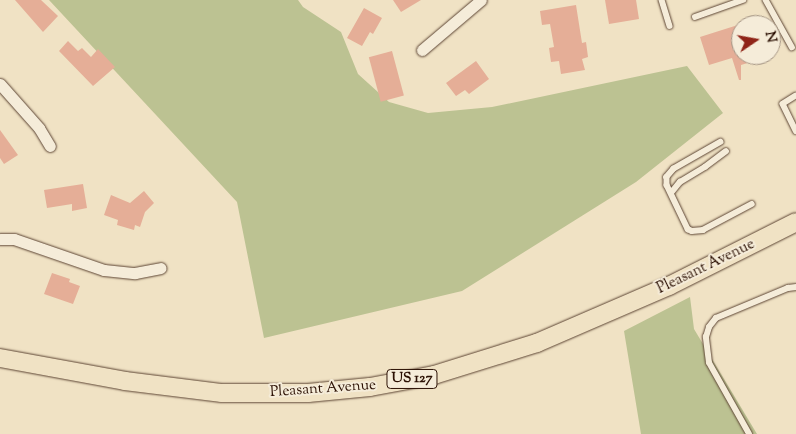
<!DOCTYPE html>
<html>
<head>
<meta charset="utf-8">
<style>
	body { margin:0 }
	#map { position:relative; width:796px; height:434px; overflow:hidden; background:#f0e2c4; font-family:"Sorts Mill Goudy",serif }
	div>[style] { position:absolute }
	.green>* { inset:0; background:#bcc292 }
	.building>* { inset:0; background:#e5ae97; transform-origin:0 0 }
	.roads { filter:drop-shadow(0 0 1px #5c4433) drop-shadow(0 0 1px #5c4433) }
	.service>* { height:5.5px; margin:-2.75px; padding:0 2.75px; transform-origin:2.75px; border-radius:2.75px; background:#f5ecd9 }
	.minor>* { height:11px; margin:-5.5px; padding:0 5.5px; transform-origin:5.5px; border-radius:5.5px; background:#f5ecd9 }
	.primary>* { height:18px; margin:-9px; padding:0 9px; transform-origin:9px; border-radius:9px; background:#f0e2c4 }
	span { translate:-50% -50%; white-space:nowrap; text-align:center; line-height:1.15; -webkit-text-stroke:4px #f5ecd9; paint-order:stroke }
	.shield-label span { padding:1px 4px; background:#f5ecd9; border:1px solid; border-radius:4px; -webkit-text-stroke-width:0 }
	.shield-label { font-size:14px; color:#2b1003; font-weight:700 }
	.street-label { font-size:15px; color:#2b1003 }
	.north { position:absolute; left:731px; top:15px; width:50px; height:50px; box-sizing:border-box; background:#f5ecd9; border:1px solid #a49483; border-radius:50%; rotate:78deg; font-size:14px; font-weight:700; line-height:20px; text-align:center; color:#2b1003 }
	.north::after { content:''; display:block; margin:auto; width:18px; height:22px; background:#8f2418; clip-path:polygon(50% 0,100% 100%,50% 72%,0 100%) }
</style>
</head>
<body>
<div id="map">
	<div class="green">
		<div style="clip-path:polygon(49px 0,298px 0,303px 7px,341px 32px,358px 74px,389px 102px,428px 113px,492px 107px,687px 66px,723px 113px,636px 182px,462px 291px,264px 338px,237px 202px)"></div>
		<div style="clip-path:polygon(690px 297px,694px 329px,757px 434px,641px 434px,624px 331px)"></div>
	</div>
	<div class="building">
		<div style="clip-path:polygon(15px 0,41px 0,58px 16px,43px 32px)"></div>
		<div style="clip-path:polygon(393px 0,421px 0,401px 12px)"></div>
		<div style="clip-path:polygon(605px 0,636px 0,639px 19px,609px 24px)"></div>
		<div style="clip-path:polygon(576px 5px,582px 43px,586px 42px,588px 57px,582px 59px,585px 70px,561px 74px,559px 61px,551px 62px,549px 48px,554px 47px,550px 24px,542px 25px,540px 11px)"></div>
		<div style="clip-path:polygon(364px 8px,382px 18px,373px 34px,370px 32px,362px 46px,347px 38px)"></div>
		<div style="clip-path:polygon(741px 24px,741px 55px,767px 55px,767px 57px,741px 65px,741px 80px,739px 80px,732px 58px,709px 65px,700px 37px)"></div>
		<div style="clip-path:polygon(68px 41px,78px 51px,82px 48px,91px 57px,98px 49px,115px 67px,93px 86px,59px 51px)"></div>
		<div style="left:392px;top:51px;width:46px;height:24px;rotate:75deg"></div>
		<div style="clip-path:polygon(476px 61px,489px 79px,469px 94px,465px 90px,456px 96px,446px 83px)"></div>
		<div style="clip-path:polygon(0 130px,18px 155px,4px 164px,0 158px)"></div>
		<div style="clip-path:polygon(83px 184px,87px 208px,72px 211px,72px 204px,47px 208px,44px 190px)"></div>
		<div style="clip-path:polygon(144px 191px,154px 203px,145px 212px,140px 227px,135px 225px,134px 230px,117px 225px,118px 220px,104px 215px,111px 195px,130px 203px)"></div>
		<div style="clip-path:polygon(52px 273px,70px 279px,69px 282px,80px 286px,73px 304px,44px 294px)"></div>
	</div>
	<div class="roads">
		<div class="service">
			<div style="left:662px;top:0;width:27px;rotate:73deg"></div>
			<div style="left:766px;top:0;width:54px;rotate:61deg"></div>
			<div style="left:695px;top:17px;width:51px;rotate:-19.5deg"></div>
			<div style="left:796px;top:96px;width:15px;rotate:148deg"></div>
			<div style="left:783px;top:104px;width:30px;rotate:64deg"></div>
			<div style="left:721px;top:142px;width:54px;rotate:150.1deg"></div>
			<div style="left:674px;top:169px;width:11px;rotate:131deg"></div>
			<div style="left:667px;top:177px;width:8px;rotate:90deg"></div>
			<div style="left:667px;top:185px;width:49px;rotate:64.5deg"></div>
			<div style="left:688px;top:229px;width:4px;rotate:27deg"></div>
			<div style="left:692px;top:231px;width:11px;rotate:-5deg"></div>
			<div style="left:703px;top:230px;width:55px;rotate:-28deg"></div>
			<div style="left:671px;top:193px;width:14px;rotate:-51deg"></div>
			<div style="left:680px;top:182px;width:29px;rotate:-31deg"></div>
			<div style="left:705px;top:167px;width:26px;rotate:-37deg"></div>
			<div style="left:749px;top:434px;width:81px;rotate:-119.4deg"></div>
			<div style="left:709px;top:363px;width:26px;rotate:-97deg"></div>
			<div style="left:706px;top:337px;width:10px;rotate:-73deg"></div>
			<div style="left:709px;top:327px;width:11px;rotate:-52deg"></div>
			<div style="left:716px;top:318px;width:78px;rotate:-22.6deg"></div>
			<div style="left:788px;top:288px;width:8px;rotate:-7deg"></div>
		</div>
		<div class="minor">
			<div style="left:422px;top:50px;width:77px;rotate:-40.3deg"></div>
			<div style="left:0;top:84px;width:59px;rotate:48.4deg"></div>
			<div style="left:39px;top:128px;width:21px;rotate:59deg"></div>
			<div style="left:0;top:239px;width:14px"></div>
			<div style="left:14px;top:239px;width:95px;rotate:19deg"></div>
			<div style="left:104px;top:270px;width:31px;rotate:6deg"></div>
			<div style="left:135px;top:273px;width:26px;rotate:-11deg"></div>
		</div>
		<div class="primary">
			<div style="left:0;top:358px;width:127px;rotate:10.4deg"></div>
			<div style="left:125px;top:381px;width:98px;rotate:7.1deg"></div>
			<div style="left:222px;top:393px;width:86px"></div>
			<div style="left:308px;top:393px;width:62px;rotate:-5.5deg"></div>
			<div style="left:370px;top:387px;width:65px;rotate:-10.6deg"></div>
			<div style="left:434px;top:375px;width:108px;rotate:-17.3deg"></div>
			<div style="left:537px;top:343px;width:144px;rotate:-23.4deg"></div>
			<div style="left:669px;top:286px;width:142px;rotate:-26.7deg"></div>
		</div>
	</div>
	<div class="shield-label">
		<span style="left:412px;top:379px">US 127</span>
	</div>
	<div class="street-label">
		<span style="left:706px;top:267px;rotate:-26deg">Pleasant Avenue</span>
		<span style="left:323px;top:389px;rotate:-4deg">Pleasant Avenue</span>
	</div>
	<div class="north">N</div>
</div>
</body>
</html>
